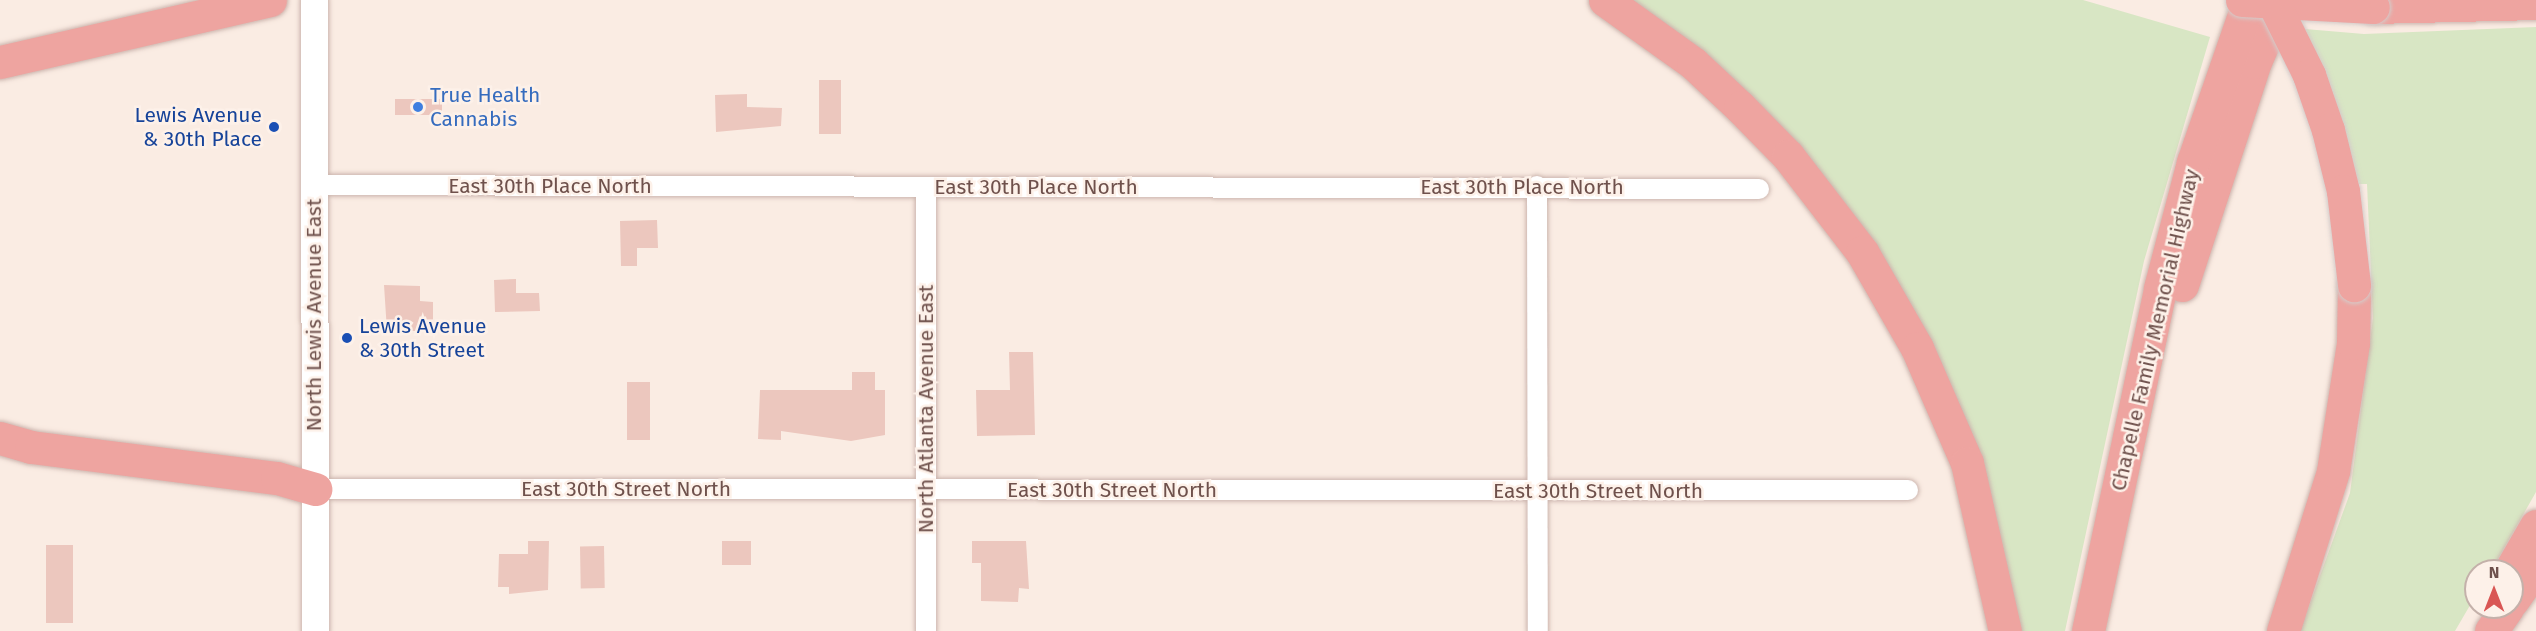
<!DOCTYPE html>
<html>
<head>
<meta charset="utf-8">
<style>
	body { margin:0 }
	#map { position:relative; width:2536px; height:631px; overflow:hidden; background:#faece3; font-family:"Fira Sans",sans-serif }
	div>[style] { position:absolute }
	.green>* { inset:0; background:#d8e6c4 }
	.building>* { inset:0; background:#ecc7be; transform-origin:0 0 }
	.roads { filter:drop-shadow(0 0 2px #ccb5ae) drop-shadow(0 0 2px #ccb5ae) }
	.minor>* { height:20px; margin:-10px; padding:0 10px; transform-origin:10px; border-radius:10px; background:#fff }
	.secondary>* { height:27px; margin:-13.5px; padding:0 13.5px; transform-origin:13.5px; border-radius:13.5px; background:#fff }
	.motorway>* { height:33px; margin:-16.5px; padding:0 16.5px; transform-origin:16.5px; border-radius:16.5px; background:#eea4a0 }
	.bridges { filter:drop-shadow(0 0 2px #d4cbc9) drop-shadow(0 0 2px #d4cbc9) }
	.motorway-bridge>* { height:33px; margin:-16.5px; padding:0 16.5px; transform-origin:16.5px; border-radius:16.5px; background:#eea4a0 }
	.dots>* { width:16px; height:16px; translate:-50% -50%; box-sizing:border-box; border:3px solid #fdf1e9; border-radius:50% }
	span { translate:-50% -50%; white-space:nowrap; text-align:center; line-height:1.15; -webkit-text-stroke:5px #fdf1e9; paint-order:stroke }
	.shop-label { font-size:21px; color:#366cbe }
	.left { translate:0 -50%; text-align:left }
	.transit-label { font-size:21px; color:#164399 }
	.right { translate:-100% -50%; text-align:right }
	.street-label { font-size:21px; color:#6f514c }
	.north { position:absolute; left:2464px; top:559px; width:60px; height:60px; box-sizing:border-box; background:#fdf1e9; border:2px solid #c4b1aa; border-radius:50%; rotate:0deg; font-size:16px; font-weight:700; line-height:24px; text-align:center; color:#6f514c }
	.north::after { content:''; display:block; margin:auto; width:21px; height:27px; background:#d95654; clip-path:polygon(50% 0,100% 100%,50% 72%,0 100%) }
</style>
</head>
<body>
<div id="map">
	<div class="green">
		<div style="clip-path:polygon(1623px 0,2083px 0,2210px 37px,2144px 261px,2065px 631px,2015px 631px,1917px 321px)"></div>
		<div style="clip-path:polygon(2536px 27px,2536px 492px,2491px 571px,2476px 571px,2476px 595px,2455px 631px,2300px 631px,2350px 493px,2373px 318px,2367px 184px,2359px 184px,2333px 92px,2305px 29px,2364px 34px)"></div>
	</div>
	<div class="building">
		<div style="left:819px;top:80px;width:22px;height:54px"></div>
		<div style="clip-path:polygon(747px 94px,747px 107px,782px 108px,781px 126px,716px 132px,715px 95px)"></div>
		<div style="left:395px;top:99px;width:47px;height:16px"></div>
		<div style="clip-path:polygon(657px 220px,658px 248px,637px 248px,637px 266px,621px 266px,620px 221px)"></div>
		<div style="clip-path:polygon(516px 279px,516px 293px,539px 293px,540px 311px,495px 312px,494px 280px)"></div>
		<div style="clip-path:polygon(384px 285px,420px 286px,420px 301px,433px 302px,433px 331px,387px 331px)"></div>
		<div style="clip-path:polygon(1009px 352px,1033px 352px,1035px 435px,977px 436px,976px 390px,1010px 390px)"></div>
		<div style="clip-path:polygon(852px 372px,875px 372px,875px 390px,885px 390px,885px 435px,851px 441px,781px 431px,781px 440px,758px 439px,760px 390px,852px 390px)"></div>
		<div style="left:627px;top:382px;width:23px;height:58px"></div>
		<div style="clip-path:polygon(528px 541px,549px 541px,548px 590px,509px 594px,509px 587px,498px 587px,499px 554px,528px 554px)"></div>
		<div style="left:722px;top:541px;width:29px;height:24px"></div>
		<div style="clip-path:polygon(972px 541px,1026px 541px,1029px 589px,1019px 588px,1018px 602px,981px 601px,981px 563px,972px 563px)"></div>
		<div style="left:46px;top:545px;width:27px;height:78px"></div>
		<div style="left:604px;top:546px;width:42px;height:24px;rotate:89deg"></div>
	</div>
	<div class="roads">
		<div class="minor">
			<div style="left:314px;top:185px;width:1445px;rotate:0.16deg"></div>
			<div style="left:1537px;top:186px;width:445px;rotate:89.9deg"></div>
			<div style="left:315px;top:489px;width:1593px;rotate:0.04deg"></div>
			<div style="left:926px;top:631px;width:444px;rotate:-90deg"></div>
		</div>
		<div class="secondary">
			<div style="left:314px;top:0;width:631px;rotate:89.91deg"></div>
		</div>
		<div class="motorway">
			<div style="left:1605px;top:0;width:108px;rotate:35.6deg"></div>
			<div style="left:1693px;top:63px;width:64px;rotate:43.1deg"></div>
			<div style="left:1740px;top:107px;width:69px;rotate:45.6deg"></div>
			<div style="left:1788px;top:156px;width:121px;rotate:52.4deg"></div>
			<div style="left:1862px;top:252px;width:111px;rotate:60.2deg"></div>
			<div style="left:1917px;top:348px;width:125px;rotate:66.5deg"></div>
			<div style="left:1967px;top:463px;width:172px;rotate:77.3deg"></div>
			<div style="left:2373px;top:7px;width:163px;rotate:-1.4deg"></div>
			<div style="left:0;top:62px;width:277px;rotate:-12.9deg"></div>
			<div style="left:2182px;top:285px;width:235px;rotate:-71.9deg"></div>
			<div style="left:2255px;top:62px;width:68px;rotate:-66.5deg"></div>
			<div style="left:0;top:438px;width:32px;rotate:16deg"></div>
			<div style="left:31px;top:447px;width:248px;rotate:7.2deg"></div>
			<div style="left:277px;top:478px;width:40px;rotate:16deg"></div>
			<div style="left:2510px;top:571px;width:52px;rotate:-60deg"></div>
			<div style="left:2512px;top:601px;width:42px;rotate:-54.8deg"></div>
			<div style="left:2088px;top:631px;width:350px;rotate:-78.1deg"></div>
			<div style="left:2160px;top:288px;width:130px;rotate:-75.3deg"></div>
			<div style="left:2193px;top:162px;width:171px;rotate:-70.9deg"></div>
			<div style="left:2283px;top:631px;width:168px;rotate:-72.6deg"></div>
			<div style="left:2333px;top:471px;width:130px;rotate:-81.1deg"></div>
			<div style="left:2353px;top:343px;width:58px;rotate:-89deg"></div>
			<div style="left:2491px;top:631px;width:29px;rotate:-55deg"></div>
		</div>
	</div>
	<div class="bridges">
		<div class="motorway-bridge">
			<div style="left:2242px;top:0;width:131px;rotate:3.1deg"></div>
			<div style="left:2272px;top:0;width:84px;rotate:63.7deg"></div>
			<div style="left:2309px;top:75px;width:58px;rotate:70.9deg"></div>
			<div style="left:2328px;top:130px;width:63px;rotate:76.2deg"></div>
			<div style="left:2343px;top:191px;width:95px;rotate:83.3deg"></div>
		</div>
	</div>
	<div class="dots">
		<div style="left:418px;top:107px;background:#3f7fe0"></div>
		<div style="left:274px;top:127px;background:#1a4fb4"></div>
		<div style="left:347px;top:338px;background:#1a4fb4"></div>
	</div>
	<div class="shop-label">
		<span class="left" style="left:430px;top:107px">True Health<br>Cannabis</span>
	</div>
	<div class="transit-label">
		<span class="right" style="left:262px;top:127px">Lewis Avenue<br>&amp; 30th Place</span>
		<span class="left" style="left:359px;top:338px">Lewis Avenue<br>&amp; 30th Street</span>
	</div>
	<div class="street-label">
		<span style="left:550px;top:186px">East 30th Place North</span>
		<span style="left:1036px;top:187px">East 30th Place North</span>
		<span style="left:1522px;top:187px">East 30th Place North</span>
		<span style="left:314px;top:315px;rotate:-90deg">North Lewis Avenue East</span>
		<span style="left:2155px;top:330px;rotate:-77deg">Chapelle Family Memorial Highway</span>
		<span style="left:926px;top:409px;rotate:-90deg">North Atlanta Avenue East</span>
		<span style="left:626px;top:489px">East 30th Street North</span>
		<span style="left:1112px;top:490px">East 30th Street North</span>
		<span style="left:1598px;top:491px">East 30th Street North</span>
	</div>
	<div class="north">N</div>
</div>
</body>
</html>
